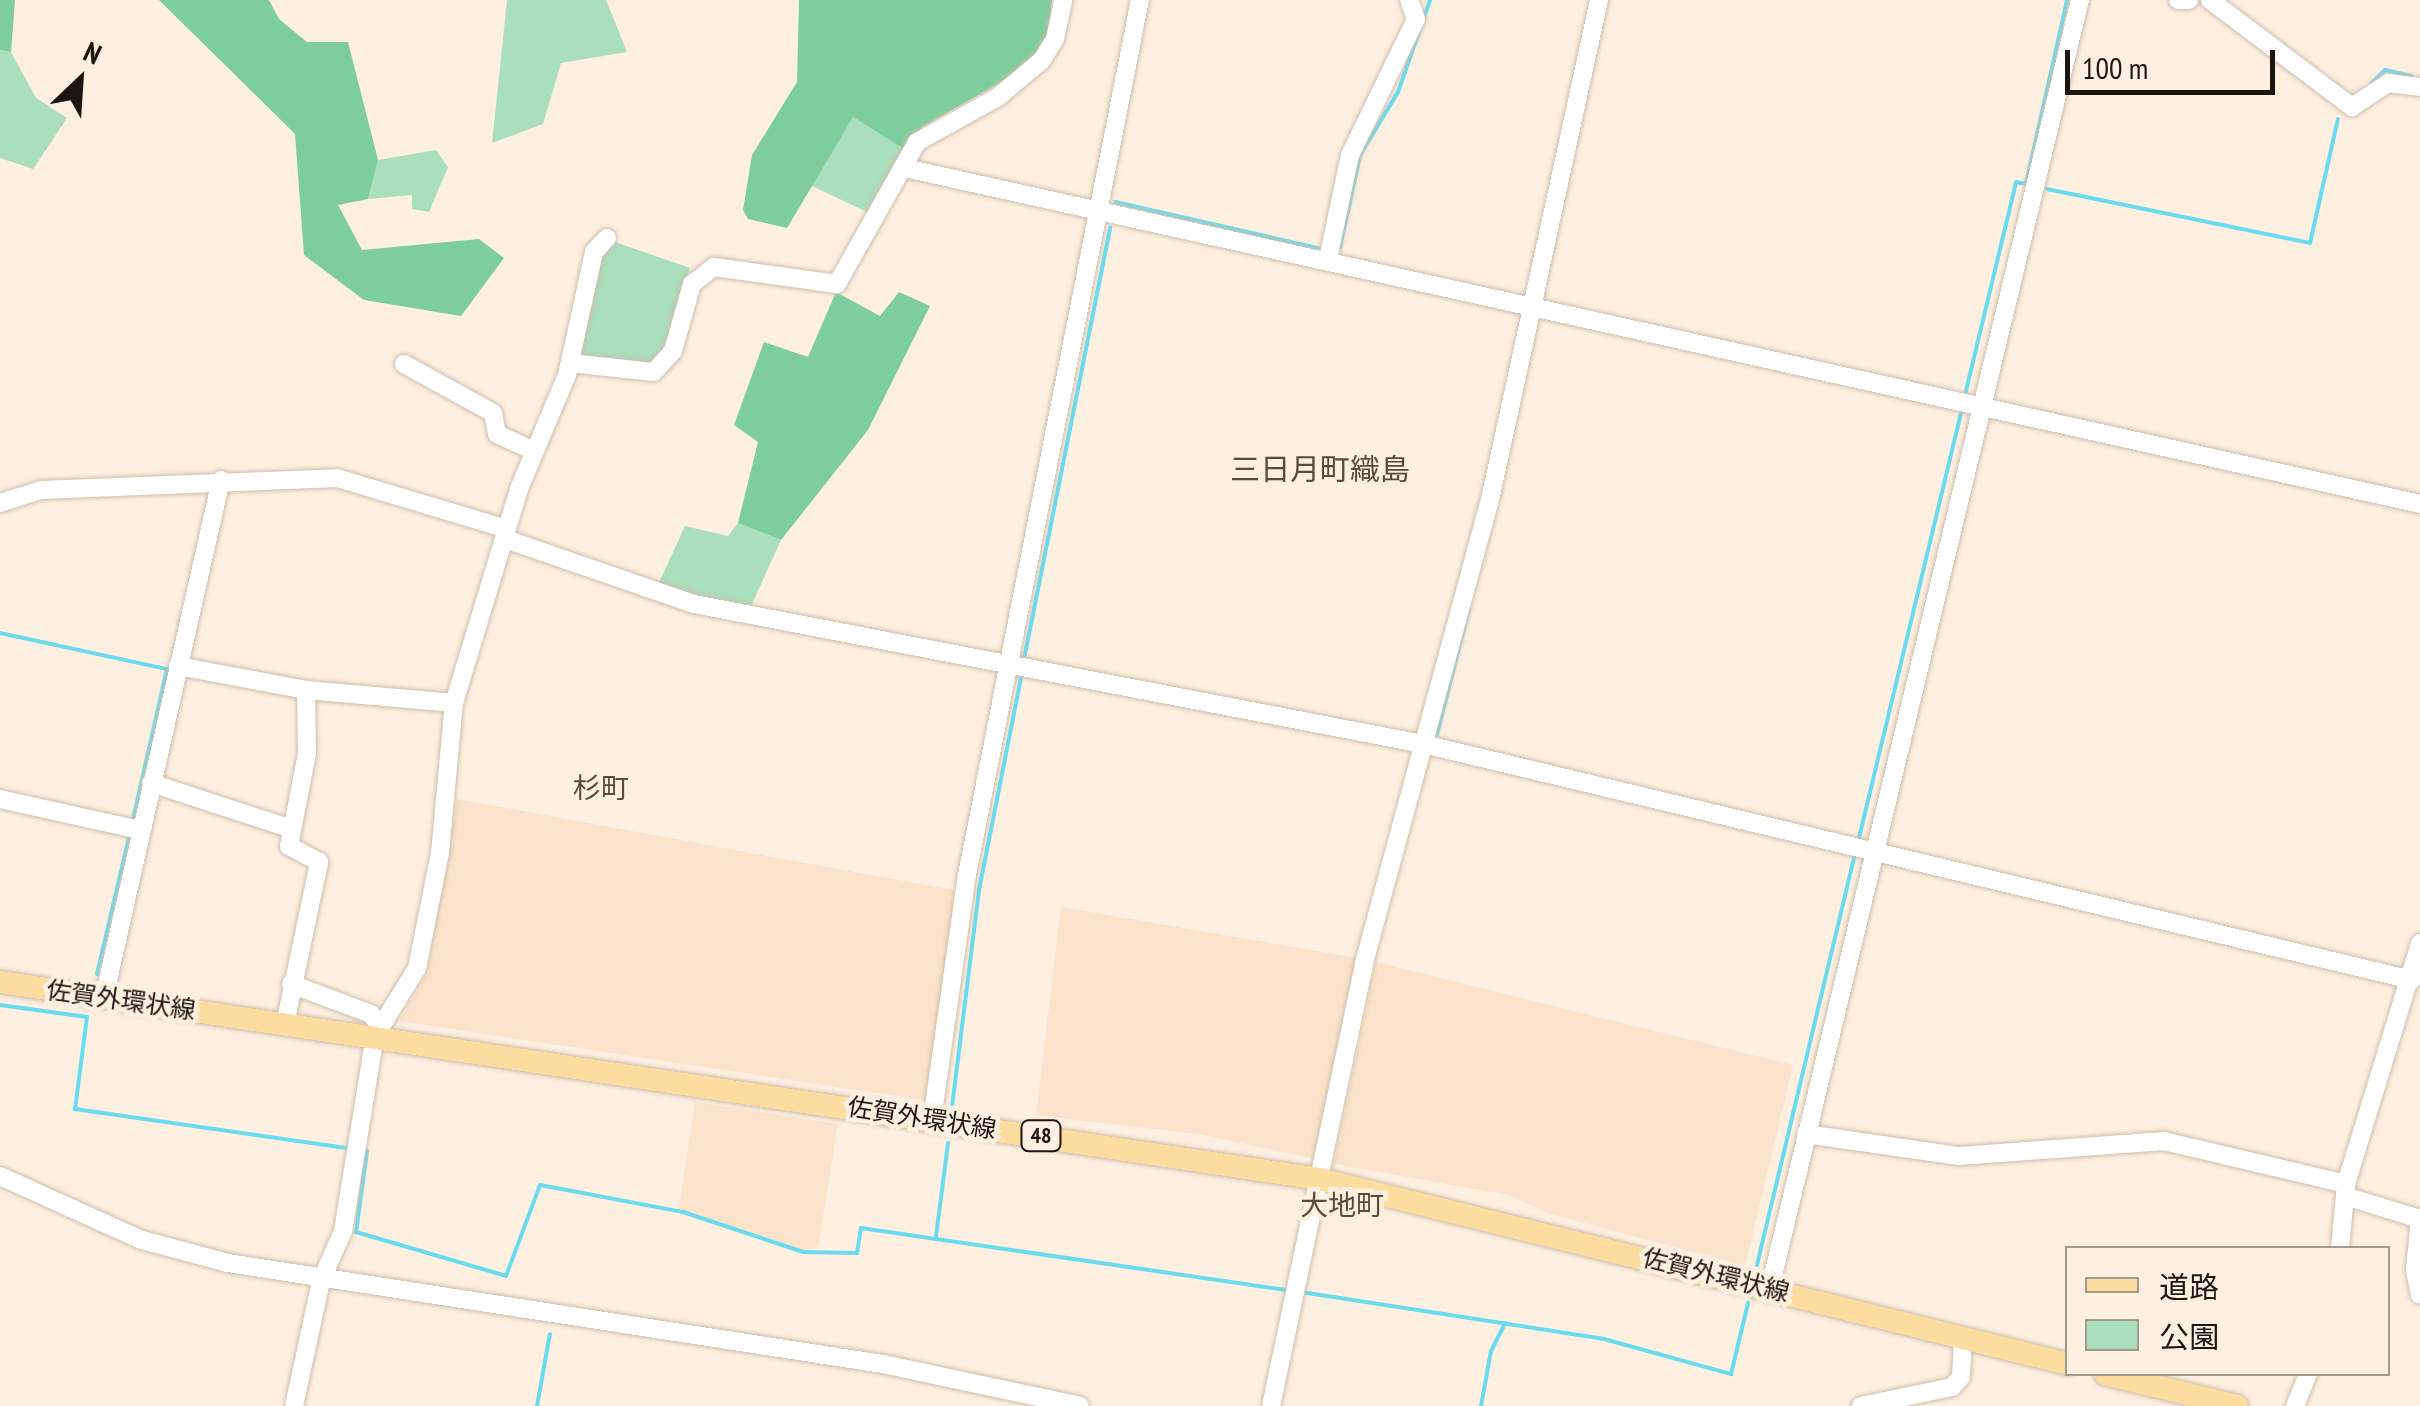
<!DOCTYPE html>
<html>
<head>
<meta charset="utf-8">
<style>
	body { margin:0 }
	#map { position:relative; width:2420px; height:1406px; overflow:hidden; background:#fef0e1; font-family:"PT Sans Narrow","Noto Sans JP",sans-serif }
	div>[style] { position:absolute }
	.built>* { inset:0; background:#fae3ca }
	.green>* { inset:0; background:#aadebc }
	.forest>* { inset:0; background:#7ecd9c }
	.stream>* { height:4px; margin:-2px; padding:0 2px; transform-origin:2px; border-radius:2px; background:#6adbee }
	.roads { filter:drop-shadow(0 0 2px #cebdab) drop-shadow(0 0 2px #cebdab) }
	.minor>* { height:18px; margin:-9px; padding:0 9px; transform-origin:9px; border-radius:9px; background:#fff }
	.major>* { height:22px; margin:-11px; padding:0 11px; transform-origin:11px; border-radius:11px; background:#fddca0 }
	span { translate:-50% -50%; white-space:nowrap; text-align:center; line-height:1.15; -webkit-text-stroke:9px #fef0e1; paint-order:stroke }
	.shield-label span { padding:2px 8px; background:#fef0e1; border:2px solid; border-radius:8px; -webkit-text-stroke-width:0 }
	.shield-label { font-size:22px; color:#1c1610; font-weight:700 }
	.street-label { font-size:25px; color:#1c1610 }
	.neighbourhood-label { font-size:28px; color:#594a3b }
	.quarter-label { font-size:30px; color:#594a3b }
	.legend { position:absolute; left:2065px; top:1246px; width:325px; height:130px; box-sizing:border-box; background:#fef0e1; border:2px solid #a4998d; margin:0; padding:12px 18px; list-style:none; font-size:30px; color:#1c1610 }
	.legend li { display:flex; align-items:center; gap:20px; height:50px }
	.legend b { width:50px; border:2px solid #a4998d }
	.north { position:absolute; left:30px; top:30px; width:100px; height:100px; -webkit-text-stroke:8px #fef0e1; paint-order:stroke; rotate:25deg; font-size:28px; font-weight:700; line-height:40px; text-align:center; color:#1c1610 }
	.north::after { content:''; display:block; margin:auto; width:35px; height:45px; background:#1c1610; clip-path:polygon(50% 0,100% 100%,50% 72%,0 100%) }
	.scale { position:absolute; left:2065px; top:50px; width:210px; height:45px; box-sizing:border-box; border:5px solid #1c1610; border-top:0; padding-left:12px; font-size:30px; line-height:35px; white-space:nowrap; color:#1c1610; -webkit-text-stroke:8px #fef0e1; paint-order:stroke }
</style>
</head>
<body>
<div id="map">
	<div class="built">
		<div style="clip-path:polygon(457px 799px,959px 891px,930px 1101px,399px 1021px,427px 975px)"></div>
		<div style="clip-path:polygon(1061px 907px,1357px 958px,1315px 1159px,1203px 1135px,1036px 1115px)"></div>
		<div style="clip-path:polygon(1376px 962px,1793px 1065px,1745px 1266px,1547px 1213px,1509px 1195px,1334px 1164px)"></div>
		<div style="clip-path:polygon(695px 1102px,838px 1124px,818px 1247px,802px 1251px,679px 1209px)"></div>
	</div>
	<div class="green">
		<div style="clip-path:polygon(507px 0,606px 0,627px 52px,561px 63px,543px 124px,492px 143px)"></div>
		<div style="clip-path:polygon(0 50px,11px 52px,36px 98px,67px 118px,33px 169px,0 158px)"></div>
		<div style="clip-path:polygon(853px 117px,905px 150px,871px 214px,810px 185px)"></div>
		<div style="clip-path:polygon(436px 150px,448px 167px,429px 212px,412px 209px,412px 195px,368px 199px,378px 160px)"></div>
		<div style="clip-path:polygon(612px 241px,690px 268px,666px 352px,649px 368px,574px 359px,595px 259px)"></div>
		<div style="clip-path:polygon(738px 523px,781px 540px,751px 606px,657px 587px,685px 526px,728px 536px)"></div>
	</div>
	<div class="forest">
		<div style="clip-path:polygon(0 0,15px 0,11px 52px,0 50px)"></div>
		<div style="clip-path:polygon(159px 0,269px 0,279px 19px,307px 42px,348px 42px,378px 160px,368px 199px,338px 205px,362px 250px,479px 239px,504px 258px,461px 316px,364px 300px,304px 255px,295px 134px)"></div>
		<div style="clip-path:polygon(799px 0,1052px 0,1049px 35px,1023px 70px,922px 127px,905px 150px,853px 117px,787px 228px,748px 219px,743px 210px,752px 155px,797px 82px)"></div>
		<div style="clip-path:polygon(836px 292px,880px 316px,899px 292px,930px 306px,868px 430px,781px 540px,738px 523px,758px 442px,734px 425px,764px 342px,808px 357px)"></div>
	</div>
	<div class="stream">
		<div style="left:2372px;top:83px;width:18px;rotate:-45deg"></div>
		<div style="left:2385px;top:70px;width:27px;rotate:13deg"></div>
		<div style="left:2047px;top:189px;width:268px;rotate:11.6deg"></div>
		<div style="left:2310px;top:243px;width:127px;rotate:-77.3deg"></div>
		<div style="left:1115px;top:202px;width:212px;rotate:12.8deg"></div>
		<div style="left:1340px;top:247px;width:94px;rotate:-77.7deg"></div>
		<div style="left:1360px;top:155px;width:74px;rotate:-58.9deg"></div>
		<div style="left:1398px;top:92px;width:97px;rotate:-70.8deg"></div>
		<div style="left:1965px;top:395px;width:219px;rotate:-76.5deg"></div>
		<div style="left:2016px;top:182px;width:10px;rotate:11deg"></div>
		<div style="left:2026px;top:184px;width:189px;rotate:-77.4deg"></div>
		<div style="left:0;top:633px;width:171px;rotate:12.2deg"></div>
		<div style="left:167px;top:669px;width:155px;rotate:102.7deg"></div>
		<div style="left:1024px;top:659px;width:440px;rotate:-78.7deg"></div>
		<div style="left:1437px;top:734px;width:130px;rotate:-75.7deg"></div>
		<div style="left:1858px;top:842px;width:445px;rotate:-76.5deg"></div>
		<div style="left:97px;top:974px;width:145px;rotate:-76.8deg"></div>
		<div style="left:0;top:1005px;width:88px;rotate:7.9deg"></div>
		<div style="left:87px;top:1017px;width:93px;rotate:97.4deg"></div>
		<div style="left:75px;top:1109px;width:279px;rotate:8.2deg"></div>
		<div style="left:952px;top:1107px;width:219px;rotate:-82.9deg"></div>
		<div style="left:979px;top:890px;width:221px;rotate:-78.8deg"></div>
		<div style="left:361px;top:1150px;width:6px;rotate:9deg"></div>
		<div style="left:367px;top:1151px;width:82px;rotate:97.7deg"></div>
		<div style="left:356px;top:1232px;width:156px;rotate:16.3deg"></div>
		<div style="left:506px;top:1276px;width:97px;rotate:-69.5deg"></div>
		<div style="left:540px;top:1185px;width:146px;rotate:10.7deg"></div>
		<div style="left:683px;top:1212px;width:126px;rotate:18.4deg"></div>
		<div style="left:803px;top:1252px;width:54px;rotate:1.1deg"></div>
		<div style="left:857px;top:1253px;width:25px;rotate:-81deg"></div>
		<div style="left:861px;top:1228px;width:430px;rotate:8.3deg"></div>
		<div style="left:936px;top:1236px;width:94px;rotate:-82.6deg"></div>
		<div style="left:1757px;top:1265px;width:426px;rotate:-76.6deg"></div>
		<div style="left:1301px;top:1292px;width:307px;rotate:8.8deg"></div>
		<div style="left:1604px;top:1339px;width:132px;rotate:15.4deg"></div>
		<div style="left:1731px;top:1374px;width:73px;rotate:-76.5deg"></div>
		<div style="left:537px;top:1406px;width:73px;rotate:-79.8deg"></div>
		<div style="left:1481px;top:1406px;width:56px;rotate:-79.7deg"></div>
		<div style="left:1491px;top:1351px;width:31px;rotate:-63deg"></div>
	</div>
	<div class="roads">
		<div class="minor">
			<div style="left:2178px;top:0;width:11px"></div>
			<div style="left:2210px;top:0;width:178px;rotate:37deg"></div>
			<div style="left:2352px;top:107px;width:43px;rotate:-33.7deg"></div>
			<div style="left:2388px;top:83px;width:32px;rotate:7deg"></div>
			<div style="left:905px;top:168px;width:1552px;rotate:12.5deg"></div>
			<div style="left:1328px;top:259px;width:106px;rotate:-78.1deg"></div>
			<div style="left:1350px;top:155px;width:151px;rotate:-64.1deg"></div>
			<div style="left:1416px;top:19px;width:20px;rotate:-110deg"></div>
			<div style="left:570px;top:363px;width:84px;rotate:6.1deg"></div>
			<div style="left:654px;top:372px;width:28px;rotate:-48deg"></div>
			<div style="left:673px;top:351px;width:70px;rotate:-74.2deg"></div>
			<div style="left:692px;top:284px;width:28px;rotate:-38deg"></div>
			<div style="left:714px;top:267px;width:124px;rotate:7.9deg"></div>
			<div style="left:837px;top:284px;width:163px;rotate:-60.6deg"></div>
			<div style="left:917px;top:142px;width:93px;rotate:-29.1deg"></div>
			<div style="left:998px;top:97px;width:57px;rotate:-40.1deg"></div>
			<div style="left:1042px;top:60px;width:25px;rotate:-58deg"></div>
			<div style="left:1055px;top:39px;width:40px;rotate:-78deg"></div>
			<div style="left:404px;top:364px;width:102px;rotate:28.8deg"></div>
			<div style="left:493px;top:413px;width:21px;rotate:79deg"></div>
			<div style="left:497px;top:434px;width:41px;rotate:24.7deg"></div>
			<div style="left:0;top:503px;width:43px;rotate:-17.6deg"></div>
			<div style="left:41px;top:490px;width:296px;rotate:-2.3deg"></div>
			<div style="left:337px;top:478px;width:177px;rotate:16.7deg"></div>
			<div style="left:505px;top:539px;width:200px;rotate:19deg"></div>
			<div style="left:694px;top:604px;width:742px;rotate:10.87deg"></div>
			<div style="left:1423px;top:744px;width:1017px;rotate:13.42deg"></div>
			<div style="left:178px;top:666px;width:130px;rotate:10.6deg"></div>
			<div style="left:306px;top:690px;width:149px;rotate:5deg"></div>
			<div style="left:151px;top:783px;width:145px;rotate:18.1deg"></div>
			<div style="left:0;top:799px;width:143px;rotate:12.5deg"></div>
			<div style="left:291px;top:984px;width:85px;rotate:20.6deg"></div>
			<div style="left:371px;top:1014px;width:14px;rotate:54deg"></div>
			<div style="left:104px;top:998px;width:531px;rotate:-77.27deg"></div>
			<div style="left:285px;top:1024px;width:166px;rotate:-78.1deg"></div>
			<div style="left:319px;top:862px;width:34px;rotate:-152deg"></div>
			<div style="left:289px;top:846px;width:95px;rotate:-79deg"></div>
			<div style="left:307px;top:753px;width:63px;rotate:-90.9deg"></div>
			<div style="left:932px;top:1120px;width:247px;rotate:-81.9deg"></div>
			<div style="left:967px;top:875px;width:892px;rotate:-78.82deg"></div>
			<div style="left:1806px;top:1134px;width:155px;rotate:8.2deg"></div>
			<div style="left:1959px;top:1156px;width:206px;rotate:-4.2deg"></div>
			<div style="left:2164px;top:1141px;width:187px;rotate:13.3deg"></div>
			<div style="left:0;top:1176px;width:156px;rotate:24.3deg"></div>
			<div style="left:142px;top:1240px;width:89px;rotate:15deg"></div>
			<div style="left:228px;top:1263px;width:663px;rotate:8.77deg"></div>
			<div style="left:883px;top:1364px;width:201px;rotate:12deg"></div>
			<div style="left:2345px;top:1196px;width:78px;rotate:17deg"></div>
			<div style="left:2420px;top:1219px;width:51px;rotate:95.6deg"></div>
			<div style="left:2415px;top:1270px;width:25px;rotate:79deg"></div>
			<div style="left:2340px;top:1248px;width:64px;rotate:-84.6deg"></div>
			<div style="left:2346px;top:1184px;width:252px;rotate:-72.9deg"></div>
			<div style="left:1770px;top:1288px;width:1325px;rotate:-76.47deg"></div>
			<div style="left:294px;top:1406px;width:128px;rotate:-77.8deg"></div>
			<div style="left:321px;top:1281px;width:55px;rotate:-66.3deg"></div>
			<div style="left:343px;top:1231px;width:198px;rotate:-80.7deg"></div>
			<div style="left:375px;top:1036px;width:80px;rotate:-58.3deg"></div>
			<div style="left:417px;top:968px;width:117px;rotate:-78.7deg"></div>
			<div style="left:440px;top:853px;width:151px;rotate:-84.7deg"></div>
			<div style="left:454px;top:703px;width:224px;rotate:-73.1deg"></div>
			<div style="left:519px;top:489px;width:124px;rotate:-67.2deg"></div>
			<div style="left:567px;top:375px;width:126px;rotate:-77.6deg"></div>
			<div style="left:594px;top:252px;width:19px;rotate:-47deg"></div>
			<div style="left:1271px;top:1406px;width:453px;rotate:-78.1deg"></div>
			<div style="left:1364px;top:963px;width:485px;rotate:-74.8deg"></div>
			<div style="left:1491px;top:495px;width:507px;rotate:-77.69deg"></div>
			<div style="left:1861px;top:1406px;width:93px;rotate:-11.8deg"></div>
			<div style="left:1952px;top:1387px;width:13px;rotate:-48deg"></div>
			<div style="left:1961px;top:1377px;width:39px;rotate:-87deg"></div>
			<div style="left:2295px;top:1406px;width:35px;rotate:-68deg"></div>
		</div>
		<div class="major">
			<div style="left:0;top:982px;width:1334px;rotate:8.49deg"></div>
			<div style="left:1319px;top:1179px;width:772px;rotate:13.87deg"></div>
			<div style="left:2105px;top:1374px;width:136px;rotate:13.6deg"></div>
		</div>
	</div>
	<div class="shield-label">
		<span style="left:1041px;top:1136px">48</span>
	</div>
	<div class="street-label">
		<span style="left:121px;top:1000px;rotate:8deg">佐賀外環状線</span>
		<span style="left:922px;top:1118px;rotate:9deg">佐賀外環状線</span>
		<span style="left:1716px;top:1275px;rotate:14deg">佐賀外環状線</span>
	</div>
	<div class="neighbourhood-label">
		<span style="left:601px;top:788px">杉町</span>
		<span style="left:1342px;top:1205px">大地町</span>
	</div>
	<div class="quarter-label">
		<span style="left:1320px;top:469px">三日月町織島</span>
	</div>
	<ul class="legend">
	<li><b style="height:12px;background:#fddca0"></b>道路</li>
	<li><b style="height:28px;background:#aadebc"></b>公園</li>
	</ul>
	<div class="north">N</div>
	<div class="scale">100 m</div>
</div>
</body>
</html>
